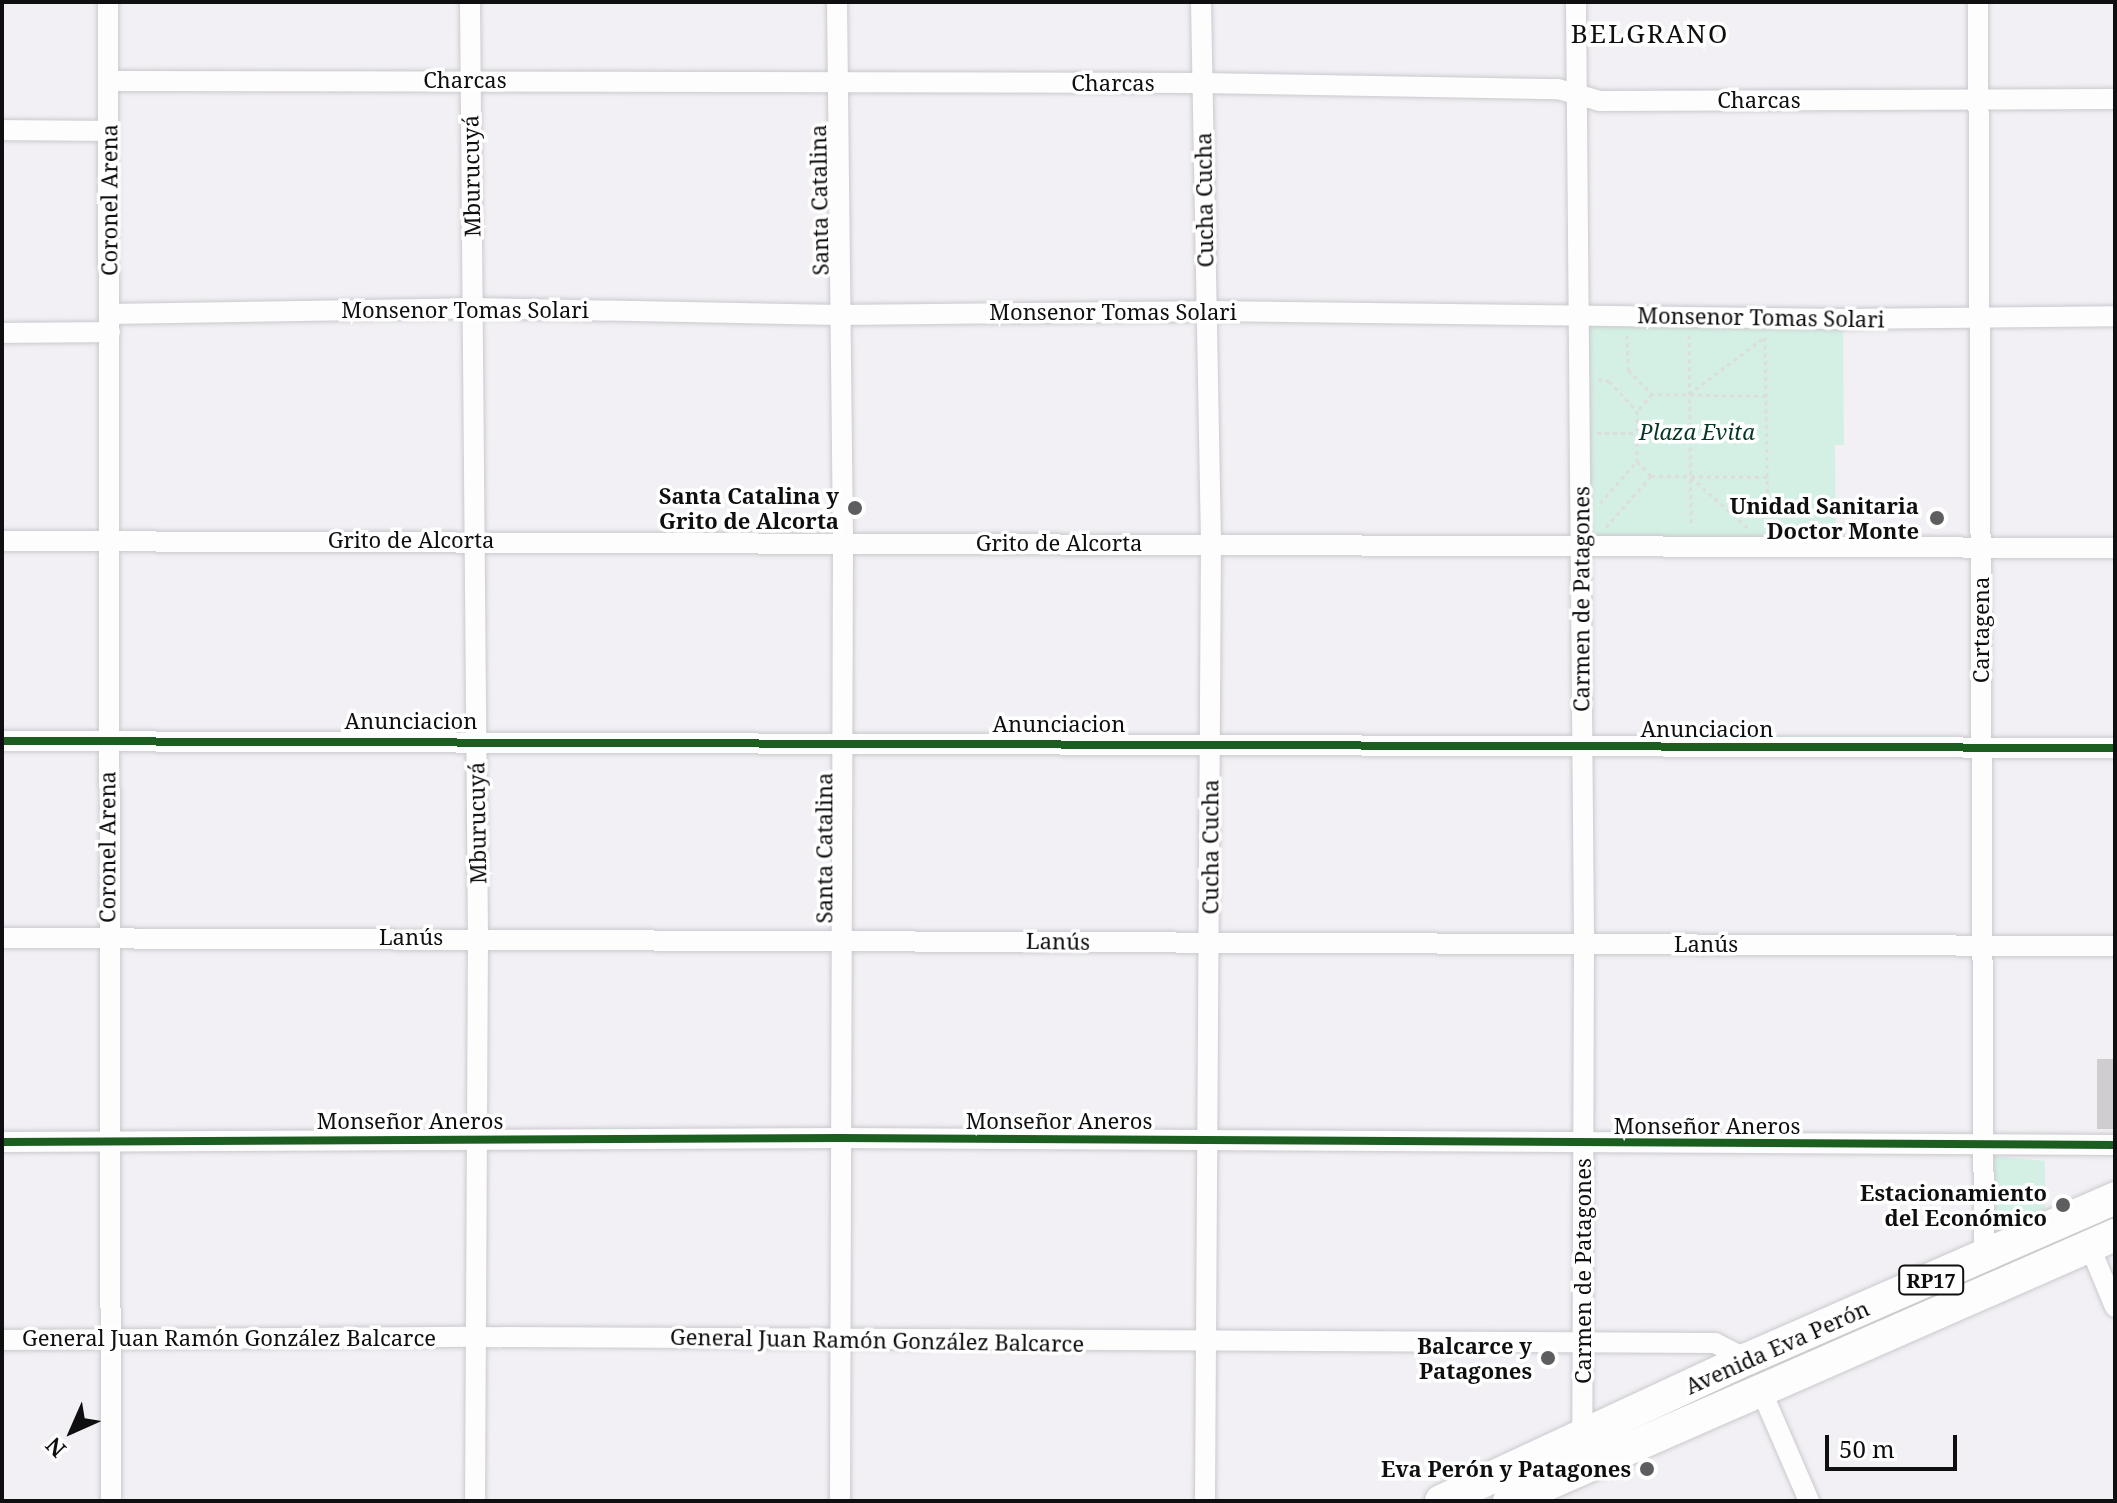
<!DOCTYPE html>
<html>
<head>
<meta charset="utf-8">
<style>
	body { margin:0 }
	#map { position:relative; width:2117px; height:1503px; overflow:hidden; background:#f2f0f5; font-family:"Noto Serif",serif }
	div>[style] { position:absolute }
	.green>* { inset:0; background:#d4f0e4 }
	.building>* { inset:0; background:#cfcdd0; transform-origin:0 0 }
	.path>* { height:3px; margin-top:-1.5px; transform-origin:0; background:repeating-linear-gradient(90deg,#deddde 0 4px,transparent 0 8px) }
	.roads { filter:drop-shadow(0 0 2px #cac9cd) drop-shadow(0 0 2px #cac9cd) }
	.minor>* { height:20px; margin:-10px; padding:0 10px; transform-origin:10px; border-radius:10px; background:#fdfdfe }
	.primary>* { height:32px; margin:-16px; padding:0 16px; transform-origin:16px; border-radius:16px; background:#fdfdfe }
	.cycleway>* { height:8px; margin:-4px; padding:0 4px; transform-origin:4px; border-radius:4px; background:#1b5e20 }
	.dots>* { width:22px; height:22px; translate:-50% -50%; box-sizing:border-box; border:4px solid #fff; border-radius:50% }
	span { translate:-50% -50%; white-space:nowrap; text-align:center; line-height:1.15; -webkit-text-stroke:7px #fff; paint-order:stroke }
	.shield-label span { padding:2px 6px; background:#fff; border:2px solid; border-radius:6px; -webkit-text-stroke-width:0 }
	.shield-label { font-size:20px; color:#0f0f11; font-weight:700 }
	.street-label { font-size:22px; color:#0f0f11 }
	.park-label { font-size:22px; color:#063624; font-style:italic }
	.poi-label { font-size:22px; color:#0f0f11; font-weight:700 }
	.right { translate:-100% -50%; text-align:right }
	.quarter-label { font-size:26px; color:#0f0f11; letter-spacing:2px }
	.frame { position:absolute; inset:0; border:4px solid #0f0f11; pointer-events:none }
	.north { position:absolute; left:32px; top:1391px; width:80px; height:80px; -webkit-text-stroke:6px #fff; paint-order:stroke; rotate:225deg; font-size:22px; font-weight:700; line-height:32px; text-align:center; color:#0f0f11 }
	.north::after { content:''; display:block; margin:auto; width:28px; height:36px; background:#0f0f11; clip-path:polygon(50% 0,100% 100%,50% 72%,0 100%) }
	.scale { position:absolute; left:1825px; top:1435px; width:132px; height:36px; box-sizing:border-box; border:4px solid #0f0f11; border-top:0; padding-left:10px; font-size:24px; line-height:28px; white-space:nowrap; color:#0f0f11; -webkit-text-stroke:6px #fff; paint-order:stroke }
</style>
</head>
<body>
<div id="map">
	<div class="green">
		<div style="clip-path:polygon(1580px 315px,1843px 319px,1844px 445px,1835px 445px,1836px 546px,1582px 547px)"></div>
		<div style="clip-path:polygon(1994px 1156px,2045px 1161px,2045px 1221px,1995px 1239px)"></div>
		<div style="clip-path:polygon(2115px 1214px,2115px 1218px,1768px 1368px)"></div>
	</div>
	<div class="building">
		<div style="left:2097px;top:1059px;width:18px;height:70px"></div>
	</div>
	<div class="path">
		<div style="left:1627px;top:335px;width:35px;rotate:88deg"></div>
		<div style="left:1628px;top:370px;width:34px;rotate:45deg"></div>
		<div style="left:1689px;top:335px;width:192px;rotate:89.4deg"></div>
		<div style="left:1765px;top:337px;width:193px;rotate:89.1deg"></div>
		<div style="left:1598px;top:379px;width:11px;rotate:10deg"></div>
		<div style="left:1609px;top:381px;width:41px;rotate:47deg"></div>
		<div style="left:1689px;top:394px;width:95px;rotate:-36.9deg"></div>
		<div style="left:1766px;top:396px;width:114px;rotate:-179deg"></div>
		<div style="left:1652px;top:394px;width:23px;rotate:131deg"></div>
		<div style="left:1637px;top:411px;width:50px;rotate:90deg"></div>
		<div style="left:1637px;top:461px;width:21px;rotate:47deg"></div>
		<div style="left:1651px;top:476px;width:116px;rotate:0.5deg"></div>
		<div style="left:1597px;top:433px;width:40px"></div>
		<div style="left:1691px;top:477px;width:76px;rotate:41.8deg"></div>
		<div style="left:1600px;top:503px;width:56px;rotate:-48.6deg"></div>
		<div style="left:1606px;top:527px;width:68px;rotate:-48.6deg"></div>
	</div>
	<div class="roads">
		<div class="minor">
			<div style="left:108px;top:2px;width:1499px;rotate:89.89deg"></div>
			<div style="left:470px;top:2px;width:935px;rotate:89.51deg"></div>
			<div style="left:478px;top:937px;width:564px;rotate:90.3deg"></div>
			<div style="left:837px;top:2px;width:540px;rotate:89.36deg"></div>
			<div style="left:843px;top:542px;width:959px;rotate:90.18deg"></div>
			<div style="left:1201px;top:2px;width:543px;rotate:88.94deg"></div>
			<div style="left:1211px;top:545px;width:956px;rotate:90.36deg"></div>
			<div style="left:1576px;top:2px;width:941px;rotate:89.51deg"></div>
			<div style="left:1584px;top:943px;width:493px;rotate:90.2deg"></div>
			<div style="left:1978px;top:2px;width:1255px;rotate:89.73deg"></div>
			<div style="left:109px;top:81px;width:1093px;rotate:0.1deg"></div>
			<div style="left:1202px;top:83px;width:356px;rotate:1deg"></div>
			<div style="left:1558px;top:89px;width:44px;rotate:15.9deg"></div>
			<div style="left:1600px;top:101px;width:515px;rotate:-0.22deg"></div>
			<div style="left:2px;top:130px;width:106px;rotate:0.5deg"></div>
			<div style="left:110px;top:314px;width:363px;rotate:-0.9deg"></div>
			<div style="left:473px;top:308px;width:366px;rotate:1.1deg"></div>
			<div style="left:839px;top:315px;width:367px;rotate:-0.6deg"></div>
			<div style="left:1206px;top:311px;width:637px;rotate:0.72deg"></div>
			<div style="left:1843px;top:319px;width:272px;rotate:-0.6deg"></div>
			<div style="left:2px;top:333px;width:108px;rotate:-0.5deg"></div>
			<div style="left:2px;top:541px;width:2113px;rotate:0.19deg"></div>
			<div style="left:2px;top:741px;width:2113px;rotate:0.19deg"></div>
			<div style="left:2px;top:938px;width:2113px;rotate:0.22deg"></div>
			<div style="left:2px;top:1142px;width:837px;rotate:-0.27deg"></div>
			<div style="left:839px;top:1138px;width:1276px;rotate:0.31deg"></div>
			<div style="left:2090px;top:1247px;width:65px;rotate:67.4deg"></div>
			<div style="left:2px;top:1340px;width:474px;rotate:-0.4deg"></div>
			<div style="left:476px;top:1337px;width:1239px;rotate:0.28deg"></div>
			<div style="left:1715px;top:1343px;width:36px;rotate:27deg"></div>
			<div style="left:1761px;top:1390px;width:121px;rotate:66.6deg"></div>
		</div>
		<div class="primary">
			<div style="left:1441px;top:1501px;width:337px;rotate:-24.9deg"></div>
			<div style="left:1747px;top:1359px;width:402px;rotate:-23.6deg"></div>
			<div style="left:1509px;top:1501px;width:662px;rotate:-23.7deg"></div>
		</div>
	</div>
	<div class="cycleway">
		<div style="left:2px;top:741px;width:2113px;rotate:0.19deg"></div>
		<div style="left:2px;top:1142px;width:837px;rotate:-0.27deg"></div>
		<div style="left:839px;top:1138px;width:1276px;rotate:0.31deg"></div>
	</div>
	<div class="dots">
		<div style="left:855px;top:508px;background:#5e5e61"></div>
		<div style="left:1937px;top:518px;background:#5e5e61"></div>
		<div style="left:2063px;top:1205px;background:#5e5e61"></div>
		<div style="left:1548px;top:1358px;background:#5e5e61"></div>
		<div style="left:1647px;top:1469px;background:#5e5e61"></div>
	</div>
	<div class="shield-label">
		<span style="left:1931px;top:1280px">RP17</span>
	</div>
	<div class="street-label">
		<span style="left:465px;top:80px">Charcas</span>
		<span style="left:1113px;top:83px">Charcas</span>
		<span style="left:1759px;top:100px">Charcas</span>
		<span style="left:471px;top:176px;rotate:-91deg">Mburucuyá</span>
		<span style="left:109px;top:200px;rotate:-90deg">Coronel Arena</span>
		<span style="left:819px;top:200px;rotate:-91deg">Santa Catalina</span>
		<span style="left:1204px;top:200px;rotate:-91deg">Cucha Cucha</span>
		<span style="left:465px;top:310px">Monsenor Tomas Solari</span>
		<span style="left:1113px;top:312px">Monsenor Tomas Solari</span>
		<span style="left:1761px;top:317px;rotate:1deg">Monsenor Tomas Solari</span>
		<span style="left:411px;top:540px">Grito de Alcorta</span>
		<span style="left:1059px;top:543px">Grito de Alcorta</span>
		<span style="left:1581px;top:599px;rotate:-90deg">Carmen de Patagones</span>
		<span style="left:1981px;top:630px;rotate:-90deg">Cartagena</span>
		<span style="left:411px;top:721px">Anunciacion</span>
		<span style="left:1059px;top:724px">Anunciacion</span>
		<span style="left:1707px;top:729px">Anunciacion</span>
		<span style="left:477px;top:823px;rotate:-91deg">Mburucuyá</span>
		<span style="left:107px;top:847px;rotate:-90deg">Coronel Arena</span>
		<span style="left:1210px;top:847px;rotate:-90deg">Cucha Cucha</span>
		<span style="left:824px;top:848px;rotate:-90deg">Santa Catalina</span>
		<span style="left:411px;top:937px">Lanús</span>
		<span style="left:1058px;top:941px;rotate:1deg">Lanús</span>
		<span style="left:1706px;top:944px">Lanús</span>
		<span style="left:410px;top:1121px">Monseñor Aneros</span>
		<span style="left:1059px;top:1121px">Monseñor Aneros</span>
		<span style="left:1707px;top:1126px">Monseñor Aneros</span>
		<span style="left:1583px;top:1271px;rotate:-90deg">Carmen de Patagones</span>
		<span style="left:229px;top:1338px">General Juan Ramón González Balcarce</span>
		<span style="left:877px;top:1340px;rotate:1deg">General Juan Ramón González Balcarce</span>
		<span style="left:1777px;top:1347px;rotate:-24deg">Avenida Eva Perón</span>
	</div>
	<div class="park-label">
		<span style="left:1697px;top:432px">Plaza Evita</span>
	</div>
	<div class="poi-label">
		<span class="right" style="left:839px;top:508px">Santa Catalina y<br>Grito de Alcorta</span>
		<span class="right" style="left:1919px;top:518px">Unidad Sanitaria<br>Doctor Monte</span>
		<span class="right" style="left:2047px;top:1205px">Estacionamiento<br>del Económico</span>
		<span class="right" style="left:1532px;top:1358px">Balcarce y<br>Patagones</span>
		<span class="right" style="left:1631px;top:1469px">Eva Perón y Patagones</span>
	</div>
	<div class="quarter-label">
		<span style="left:1650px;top:34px">BELGRANO</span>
	</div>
	<div class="frame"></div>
	<div class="north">N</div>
	<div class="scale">50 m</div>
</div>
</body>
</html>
